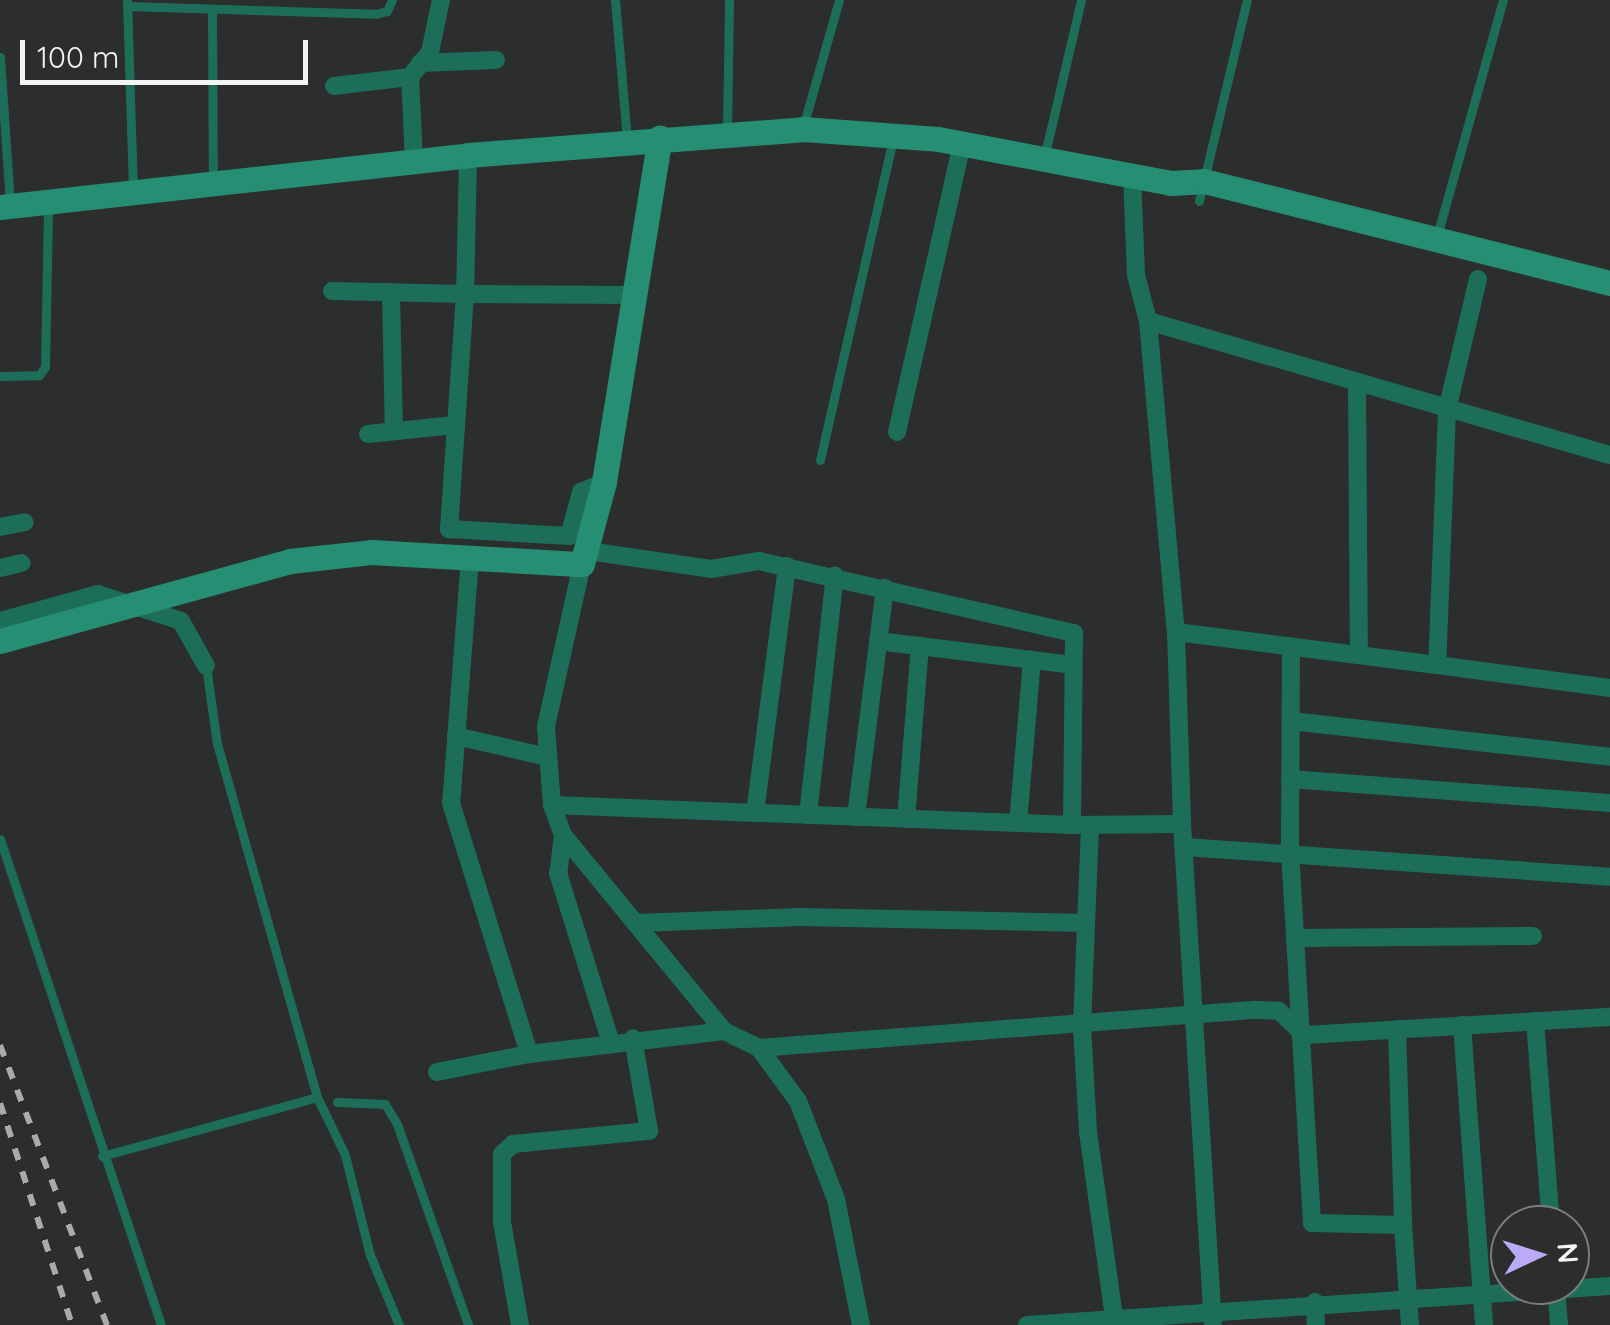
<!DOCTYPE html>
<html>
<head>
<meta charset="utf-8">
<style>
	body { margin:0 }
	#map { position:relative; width:1610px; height:1325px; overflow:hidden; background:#2b2e2d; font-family:Quicksand,sans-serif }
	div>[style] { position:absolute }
	.lane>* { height:9px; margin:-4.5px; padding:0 4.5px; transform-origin:4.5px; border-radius:4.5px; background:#1d6e59 }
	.street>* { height:18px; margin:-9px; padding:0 9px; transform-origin:9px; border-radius:9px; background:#1d6e59 }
	.secondary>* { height:25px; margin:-12.5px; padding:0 12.5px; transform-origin:12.5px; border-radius:12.5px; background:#268e73 }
	.rail>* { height:6px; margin-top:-3px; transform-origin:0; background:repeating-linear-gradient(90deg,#a8abaa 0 12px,transparent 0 24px) }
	span { translate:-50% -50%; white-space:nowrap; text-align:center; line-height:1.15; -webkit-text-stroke:10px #2b2e2d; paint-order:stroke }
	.north { position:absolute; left:1490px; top:1205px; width:100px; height:100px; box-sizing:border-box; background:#2b2e2d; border:2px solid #7b7e7d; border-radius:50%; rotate:86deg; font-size:28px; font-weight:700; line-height:40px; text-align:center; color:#f3f5f4 }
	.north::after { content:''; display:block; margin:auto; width:35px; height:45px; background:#bbaaf6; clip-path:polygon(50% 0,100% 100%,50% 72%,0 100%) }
	.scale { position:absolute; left:20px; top:40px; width:288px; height:45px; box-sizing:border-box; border:5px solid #f3f5f4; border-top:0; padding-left:12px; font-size:30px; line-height:35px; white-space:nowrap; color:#f3f5f4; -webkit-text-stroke:8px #2b2e2d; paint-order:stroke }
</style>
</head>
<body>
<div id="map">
	<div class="lane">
		<div style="left:127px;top:0;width:190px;rotate:88.2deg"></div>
		<div style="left:615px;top:0;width:142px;rotate:85.1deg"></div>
		<div style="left:127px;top:6px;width:248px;rotate:1.8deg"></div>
		<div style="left:375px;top:14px;width:12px;rotate:-14deg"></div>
		<div style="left:387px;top:11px;width:12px;rotate:-66deg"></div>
		<div style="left:212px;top:9px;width:172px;rotate:89.7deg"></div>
		<div style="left:0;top:57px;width:146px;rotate:86.1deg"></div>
		<div style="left:803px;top:127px;width:132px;rotate:-74.2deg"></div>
		<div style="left:727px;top:131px;width:131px;rotate:-89.1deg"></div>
		<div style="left:1044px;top:158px;width:162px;rotate:-76.8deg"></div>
		<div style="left:1199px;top:201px;width:207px;rotate:-76.6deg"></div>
		<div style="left:1437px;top:236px;width:245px;rotate:-74.4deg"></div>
		<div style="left:0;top:376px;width:39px;rotate:-1deg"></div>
		<div style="left:39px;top:375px;width:10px;rotate:-53deg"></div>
		<div style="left:45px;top:367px;width:162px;rotate:-88.9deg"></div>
		<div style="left:820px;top:460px;width:329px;rotate:-77.2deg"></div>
		<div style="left:0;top:839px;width:512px;rotate:71.67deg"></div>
		<div style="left:317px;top:1097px;width:64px;rotate:64.2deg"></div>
		<div style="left:345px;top:1155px;width:103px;rotate:76deg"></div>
		<div style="left:370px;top:1255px;width:76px;rotate:67.5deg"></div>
		<div style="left:337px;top:1102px;width:48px;rotate:2.4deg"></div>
		<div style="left:385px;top:1104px;width:23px;rotate:59deg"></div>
		<div style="left:397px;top:1124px;width:213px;rotate:70.5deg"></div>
		<div style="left:102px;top:1156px;width:223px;rotate:-15.3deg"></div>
		<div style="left:317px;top:1097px;width:367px;rotate:-105.8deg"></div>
		<div style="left:217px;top:744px;width:79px;rotate:-98deg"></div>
	</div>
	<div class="street">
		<div style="left:420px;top:63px;width:76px;rotate:-2.3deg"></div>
		<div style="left:334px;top:86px;width:77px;rotate:-6.8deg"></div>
		<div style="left:468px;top:155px;width:139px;rotate:91.2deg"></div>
		<div style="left:465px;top:294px;width:168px;rotate:0.3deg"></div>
		<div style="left:414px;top:161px;width:84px;rotate:-92.7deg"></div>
		<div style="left:410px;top:77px;width:32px;rotate:-51deg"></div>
		<div style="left:430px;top:52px;width:53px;rotate:-78.1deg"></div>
		<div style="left:1132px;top:175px;width:100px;rotate:87.7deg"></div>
		<div style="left:1136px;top:275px;width:48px;rotate:75.4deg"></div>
		<div style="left:1148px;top:321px;width:312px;rotate:84.9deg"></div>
		<div style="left:1176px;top:632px;width:192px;rotate:88.2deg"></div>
		<div style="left:1182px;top:824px;width:502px;rotate:86.46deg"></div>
		<div style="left:1478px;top:279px;width:135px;rotate:103.3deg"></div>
		<div style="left:1447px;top:410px;width:255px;rotate:92.2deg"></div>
		<div style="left:1437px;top:665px;width:175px;rotate:7.6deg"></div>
		<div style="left:332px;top:291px;width:133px;rotate:1.3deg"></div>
		<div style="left:465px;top:294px;width:236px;rotate:93.9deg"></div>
		<div style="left:449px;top:529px;width:120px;rotate:3.3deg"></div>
		<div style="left:569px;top:536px;width:46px;rotate:-74.7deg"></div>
		<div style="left:581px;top:492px;width:25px;rotate:-23deg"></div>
		<div style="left:391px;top:292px;width:139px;rotate:88.8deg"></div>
		<div style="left:1148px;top:321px;width:481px;rotate:16.2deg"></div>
		<div style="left:1357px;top:382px;width:273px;rotate:89.6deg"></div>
		<div style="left:897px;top:432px;width:295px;rotate:-77.3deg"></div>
		<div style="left:368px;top:434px;width:87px;rotate:-5.9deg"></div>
		<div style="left:0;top:527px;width:25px;rotate:-11deg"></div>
		<div style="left:588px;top:551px;width:124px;rotate:8.3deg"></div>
		<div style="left:711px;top:569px;width:49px;rotate:-9.5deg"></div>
		<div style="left:759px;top:561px;width:323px;rotate:12.9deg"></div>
		<div style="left:1074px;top:633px;width:192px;rotate:90.6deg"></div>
		<div style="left:1072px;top:825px;width:110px;rotate:-0.5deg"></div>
		<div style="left:470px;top:558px;width:246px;rotate:94.4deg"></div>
		<div style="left:451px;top:803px;width:263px;rotate:72.7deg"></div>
		<div style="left:529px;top:1054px;width:196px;rotate:-6.7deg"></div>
		<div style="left:582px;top:564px;width:167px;rotate:102.5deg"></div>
		<div style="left:546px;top:727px;width:78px;rotate:85.6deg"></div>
		<div style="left:552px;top:805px;width:32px;rotate:70deg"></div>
		<div style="left:563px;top:835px;width:254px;rotate:50.6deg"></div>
		<div style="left:724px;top:1031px;width:39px;rotate:26deg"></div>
		<div style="left:759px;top:1048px;width:66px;rotate:53.7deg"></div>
		<div style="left:798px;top:1101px;width:105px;rotate:68.8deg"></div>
		<div style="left:836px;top:1199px;width:128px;rotate:78.8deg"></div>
		<div style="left:0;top:568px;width:22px;rotate:-13deg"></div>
		<div style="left:0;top:621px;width:102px;rotate:-15.4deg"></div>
		<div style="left:98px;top:594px;width:87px;rotate:18deg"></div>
		<div style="left:181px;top:621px;width:51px;rotate:60.9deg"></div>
		<div style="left:1176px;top:632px;width:263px;rotate:7.2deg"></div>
		<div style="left:878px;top:641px;width:196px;rotate:7deg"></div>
		<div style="left:1291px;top:646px;width:206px;rotate:90.3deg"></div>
		<div style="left:1290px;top:852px;width:372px;rotate:86.6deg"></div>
		<div style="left:1312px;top:1223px;width:91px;rotate:1.3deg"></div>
		<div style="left:1403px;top:1225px;width:100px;rotate:86deg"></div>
		<div style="left:1291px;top:721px;width:321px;rotate:6.4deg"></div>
		<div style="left:456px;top:736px;width:94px;rotate:12.9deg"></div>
		<div style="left:1290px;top:779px;width:321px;rotate:4.3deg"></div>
		<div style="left:552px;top:805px;width:520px;rotate:2.2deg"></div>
		<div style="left:755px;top:813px;width:249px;rotate:-82.6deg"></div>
		<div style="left:808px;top:815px;width:241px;rotate:-83.6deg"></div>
		<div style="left:856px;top:817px;width:231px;rotate:-82.8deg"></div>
		<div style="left:906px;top:819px;width:174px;rotate:-85.4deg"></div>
		<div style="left:1018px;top:823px;width:164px;rotate:-85.1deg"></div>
		<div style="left:1090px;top:826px;width:201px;rotate:92.3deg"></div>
		<div style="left:1082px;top:1027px;width:105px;rotate:86.7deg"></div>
		<div style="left:1088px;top:1132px;width:195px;rotate:82deg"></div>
		<div style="left:563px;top:835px;width:38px;rotate:97deg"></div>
		<div style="left:558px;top:873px;width:175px;rotate:72.7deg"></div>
		<div style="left:1185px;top:847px;width:426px;rotate:4deg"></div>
		<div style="left:637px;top:923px;width:163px;rotate:-2.1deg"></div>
		<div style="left:800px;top:917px;width:286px;rotate:1.2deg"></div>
		<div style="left:1297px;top:938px;width:236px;rotate:-0.5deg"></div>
		<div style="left:1535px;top:1021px;width:205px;rotate:85.5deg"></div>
		<div style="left:1462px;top:1025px;width:301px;rotate:85.8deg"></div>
		<div style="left:1397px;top:1029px;width:196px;rotate:88.2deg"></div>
		<div style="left:759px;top:1048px;width:498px;rotate:-4.4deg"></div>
		<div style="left:1256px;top:1010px;width:23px;rotate:2deg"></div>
		<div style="left:1279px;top:1011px;width:35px;rotate:43deg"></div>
		<div style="left:1305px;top:1035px;width:306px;rotate:-3.4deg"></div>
		<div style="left:437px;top:1072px;width:94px;rotate:-11.1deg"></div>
		<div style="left:1556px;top:1285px;width:40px;rotate:85.7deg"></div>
		<div style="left:1315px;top:1302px;width:23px;rotate:88deg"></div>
		<div style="left:520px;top:1325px;width:105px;rotate:-99.9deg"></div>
		<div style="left:502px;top:1222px;width:68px;rotate:-90deg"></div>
		<div style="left:502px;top:1154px;width:15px;rotate:-42deg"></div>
		<div style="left:513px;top:1144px;width:137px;rotate:-5.5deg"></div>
		<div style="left:649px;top:1131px;width:94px;rotate:-99.8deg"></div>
		<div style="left:1027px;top:1325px;width:584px;rotate:-3.83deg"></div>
	</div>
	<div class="secondary">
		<div style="left:0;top:207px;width:471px;rotate:-6.3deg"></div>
		<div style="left:468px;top:155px;width:336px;rotate:-4.4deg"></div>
		<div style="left:803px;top:129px;width:135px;rotate:4.2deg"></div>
		<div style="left:938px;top:139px;width:236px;rotate:10.7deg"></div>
		<div style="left:1170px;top:183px;width:34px;rotate:-3deg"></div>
		<div style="left:1204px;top:181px;width:419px;rotate:14.1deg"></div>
		<div style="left:0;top:641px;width:301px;rotate:-15.4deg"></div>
		<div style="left:290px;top:561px;width:81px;rotate:-6.3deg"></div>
		<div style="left:371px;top:552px;width:211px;rotate:3.3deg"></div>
		<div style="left:582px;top:564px;width:85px;rotate:-75deg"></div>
		<div style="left:604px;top:482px;width:349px;rotate:-80.8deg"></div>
	</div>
	<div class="rail">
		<div style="left:0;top:1045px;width:300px;rotate:69.1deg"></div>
		<div style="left:0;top:1103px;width:233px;rotate:72deg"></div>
	</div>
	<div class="north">N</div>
	<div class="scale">100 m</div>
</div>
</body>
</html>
